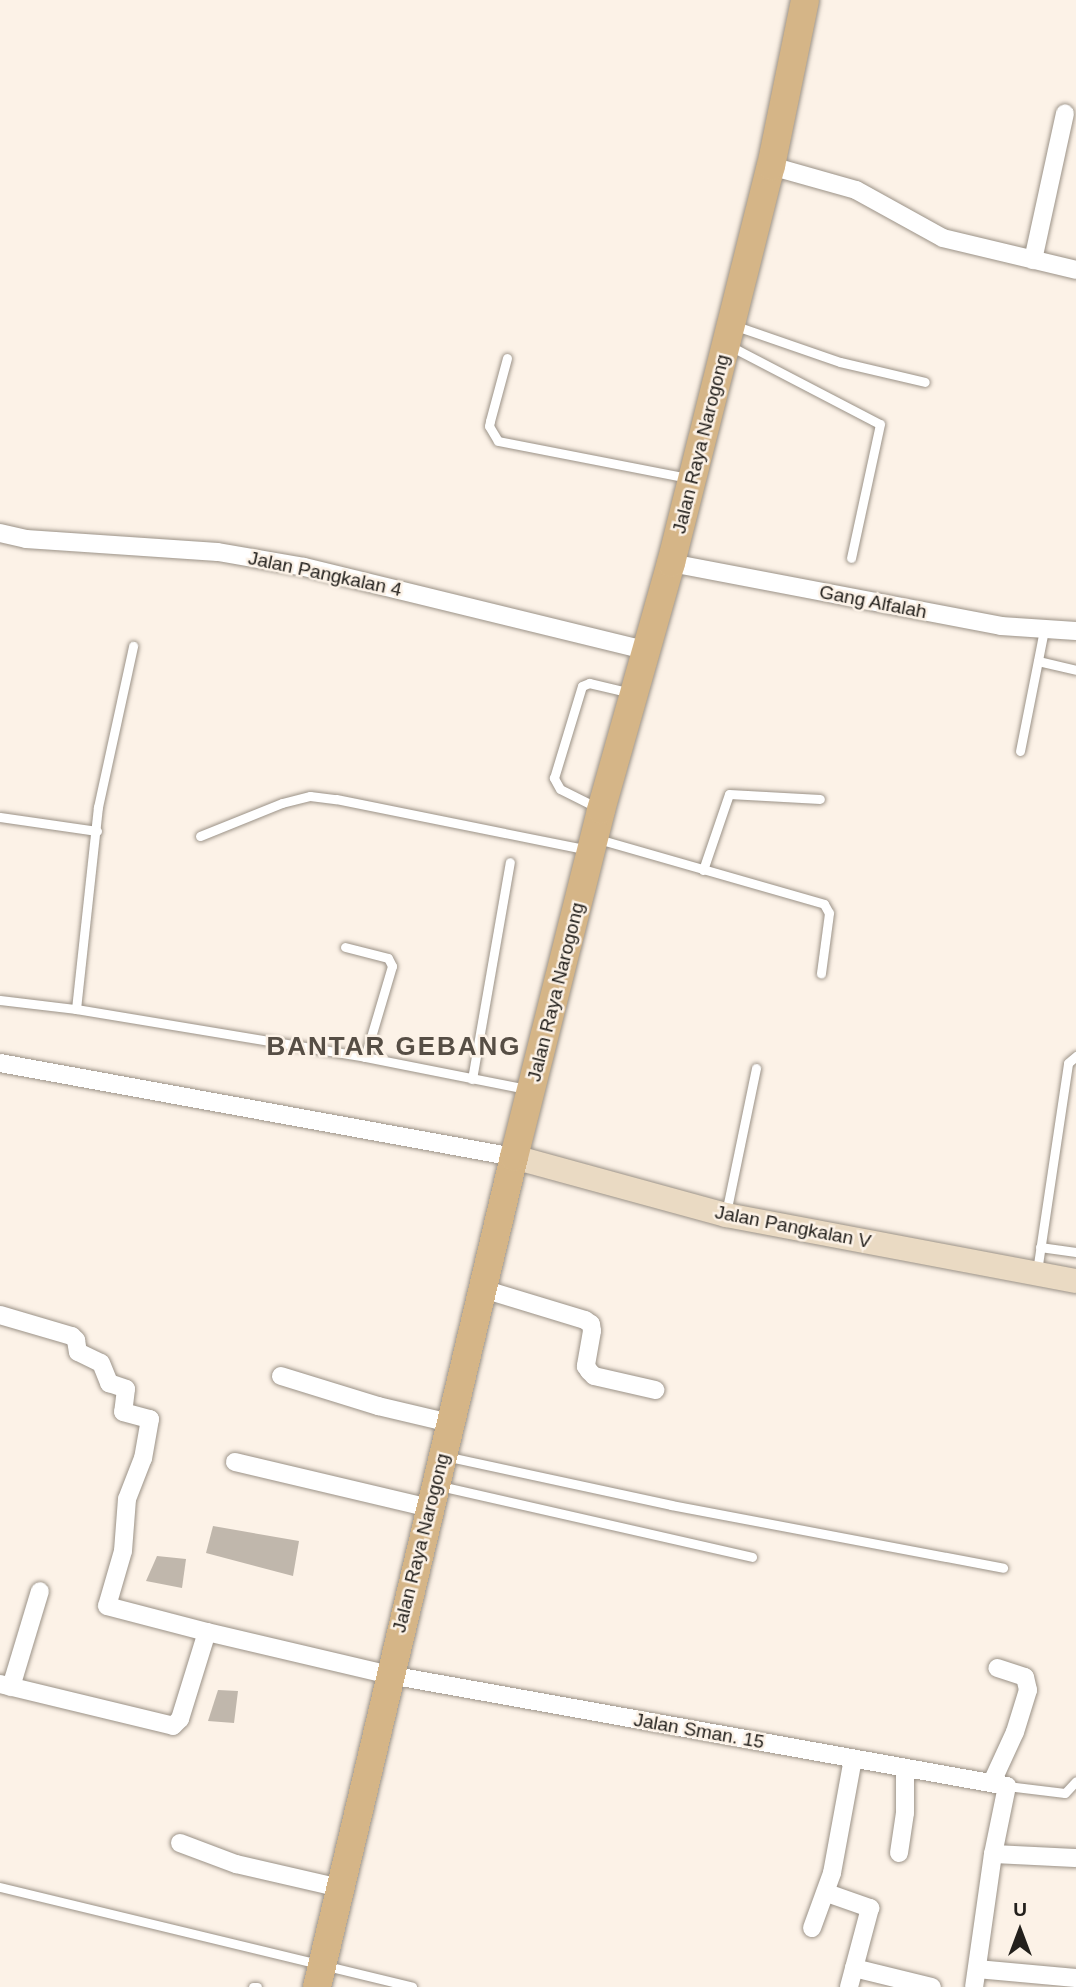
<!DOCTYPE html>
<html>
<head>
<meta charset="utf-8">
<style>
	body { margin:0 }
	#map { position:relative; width:1076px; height:1987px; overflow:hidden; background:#fcf2e7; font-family:Helvetica,sans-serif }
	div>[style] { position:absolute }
	.building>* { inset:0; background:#c0b7ac }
	.roads { filter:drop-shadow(0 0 2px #9b9287) drop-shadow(0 0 2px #9b9287) }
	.lane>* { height:9px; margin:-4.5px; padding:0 4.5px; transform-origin:4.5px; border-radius:4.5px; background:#fff }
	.street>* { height:18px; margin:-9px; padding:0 9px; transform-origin:9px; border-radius:9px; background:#fff }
	.secondary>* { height:24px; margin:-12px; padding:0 12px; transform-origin:12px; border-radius:12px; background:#eadac3 }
	.primary>* { height:28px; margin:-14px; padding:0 14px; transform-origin:14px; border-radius:14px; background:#d5b587 }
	span { translate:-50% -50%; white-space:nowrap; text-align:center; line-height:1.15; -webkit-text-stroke:5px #fcf2e7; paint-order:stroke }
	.street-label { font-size:19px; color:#23201c }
	.district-label { font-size:26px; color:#564e45; font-weight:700; letter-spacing:2px }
	.north { position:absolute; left:985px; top:1896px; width:70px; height:70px; -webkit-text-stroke:5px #fcf2e7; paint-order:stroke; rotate:0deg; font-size:19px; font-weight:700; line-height:28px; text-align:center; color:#23201c }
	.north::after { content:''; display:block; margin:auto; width:24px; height:32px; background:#23201c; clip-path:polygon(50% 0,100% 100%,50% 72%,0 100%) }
</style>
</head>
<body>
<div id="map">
	<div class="building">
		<div style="clip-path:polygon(213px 1526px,299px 1541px,293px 1576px,206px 1553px)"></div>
		<div style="clip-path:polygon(157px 1556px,186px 1559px,182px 1588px,146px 1581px)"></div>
		<div style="clip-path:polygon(218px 1690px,238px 1691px,234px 1723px,208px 1721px)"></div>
	</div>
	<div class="roads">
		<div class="lane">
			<div style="left:736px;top:326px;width:110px;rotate:19.1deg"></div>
			<div style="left:840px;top:362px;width:87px;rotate:13.2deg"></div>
			<div style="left:728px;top:345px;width:171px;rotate:27.5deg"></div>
			<div style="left:880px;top:424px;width:137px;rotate:102.2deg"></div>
			<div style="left:507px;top:358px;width:65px;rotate:105.1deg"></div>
			<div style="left:490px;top:421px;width:5px;rotate:101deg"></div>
			<div style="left:489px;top:426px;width:17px;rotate:59deg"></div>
			<div style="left:498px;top:441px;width:195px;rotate:11deg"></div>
			<div style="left:1038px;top:661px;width:39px;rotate:13deg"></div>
			<div style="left:1020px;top:751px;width:123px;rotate:-78.8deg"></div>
			<div style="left:598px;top:808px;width:42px;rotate:-153.4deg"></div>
			<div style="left:560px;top:789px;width:13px;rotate:-119deg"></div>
			<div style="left:554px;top:778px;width:96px;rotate:-73.1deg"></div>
			<div style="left:582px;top:686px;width:8px;rotate:-23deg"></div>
			<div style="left:589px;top:683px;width:43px;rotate:13.4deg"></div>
			<div style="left:0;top:817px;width:98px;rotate:8.2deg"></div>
			<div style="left:200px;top:836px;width:88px;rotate:-21.9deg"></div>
			<div style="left:282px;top:803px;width:29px;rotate:-14deg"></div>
			<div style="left:310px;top:796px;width:26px;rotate:7deg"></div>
			<div style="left:336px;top:799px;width:258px;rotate:11.4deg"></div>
			<div style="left:598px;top:839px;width:235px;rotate:16deg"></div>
			<div style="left:824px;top:904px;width:10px;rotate:61deg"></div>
			<div style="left:829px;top:913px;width:61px;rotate:97.6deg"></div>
			<div style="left:703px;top:870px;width:80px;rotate:-71.1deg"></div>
			<div style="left:729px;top:794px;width:91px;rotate:3.1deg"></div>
			<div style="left:345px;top:947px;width:44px;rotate:14.3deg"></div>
			<div style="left:388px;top:958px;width:9px;rotate:63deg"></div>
			<div style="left:392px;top:966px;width:95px;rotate:106.5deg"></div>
			<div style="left:0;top:1000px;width:77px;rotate:6.8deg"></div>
			<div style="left:76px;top:1009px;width:293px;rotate:9.4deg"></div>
			<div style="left:365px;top:1057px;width:164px;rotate:11.2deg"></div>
			<div style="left:76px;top:1009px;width:203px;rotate:-83.8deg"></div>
			<div style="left:98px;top:807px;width:165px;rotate:-77.7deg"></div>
			<div style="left:472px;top:1079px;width:220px;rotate:-80.1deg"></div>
			<div style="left:726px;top:1213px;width:148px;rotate:-78.3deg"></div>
			<div style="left:1040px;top:1247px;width:36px;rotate:8deg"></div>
			<div style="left:1037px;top:1271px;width:210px;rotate:-81.5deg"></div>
			<div style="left:1068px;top:1063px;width:11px;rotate:-41deg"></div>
			<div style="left:445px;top:1456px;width:231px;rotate:12.2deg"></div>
			<div style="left:671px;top:1505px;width:338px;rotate:10.7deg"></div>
			<div style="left:440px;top:1486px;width:320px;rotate:12.8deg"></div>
			<div style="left:1007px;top:1786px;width:58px;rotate:6.9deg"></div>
			<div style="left:1065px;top:1793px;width:16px;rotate:-47deg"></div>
			<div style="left:0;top:1887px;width:424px;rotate:13.6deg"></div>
			<div style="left:253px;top:1987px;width:4px"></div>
		</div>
		<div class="street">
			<div style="left:771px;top:166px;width:88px;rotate:15.8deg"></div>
			<div style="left:856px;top:190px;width:99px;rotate:28.9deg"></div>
			<div style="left:943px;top:238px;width:137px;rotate:13.5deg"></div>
			<div style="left:1033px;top:260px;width:150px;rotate:-77.7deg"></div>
			<div style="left:0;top:533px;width:27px;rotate:13deg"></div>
			<div style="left:26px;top:539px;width:192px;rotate:3.9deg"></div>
			<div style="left:218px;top:552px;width:87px;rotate:9.9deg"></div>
			<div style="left:304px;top:567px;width:350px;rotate:13.7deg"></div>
			<div style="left:671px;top:563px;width:336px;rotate:10.8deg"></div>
			<div style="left:1001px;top:626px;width:75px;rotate:3.8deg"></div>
			<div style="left:0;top:1063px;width:523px;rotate:10.36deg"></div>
			<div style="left:483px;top:1289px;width:107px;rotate:16.9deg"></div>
			<div style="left:585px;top:1320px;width:7px;rotate:34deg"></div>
			<div style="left:591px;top:1324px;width:7px;rotate:82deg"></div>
			<div style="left:592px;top:1331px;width:36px;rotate:100deg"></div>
			<div style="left:586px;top:1366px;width:6px;rotate:59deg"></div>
			<div style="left:589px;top:1371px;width:7px;rotate:45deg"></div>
			<div style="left:594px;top:1376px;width:63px;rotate:12.9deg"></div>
			<div style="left:0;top:1315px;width:75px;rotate:16.3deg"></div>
			<div style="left:72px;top:1336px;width:6px;rotate:45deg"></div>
			<div style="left:76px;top:1340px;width:12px;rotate:81deg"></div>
			<div style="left:78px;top:1352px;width:25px;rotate:26deg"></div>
			<div style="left:101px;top:1363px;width:22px;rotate:68deg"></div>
			<div style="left:109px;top:1383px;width:18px;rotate:19deg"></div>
			<div style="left:126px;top:1389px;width:23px;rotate:97deg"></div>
			<div style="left:123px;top:1412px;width:28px;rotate:15deg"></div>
			<div style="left:150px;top:1419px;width:40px;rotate:100deg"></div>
			<div style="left:143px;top:1458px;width:44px;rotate:111.3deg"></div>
			<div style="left:127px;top:1499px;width:52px;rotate:94.4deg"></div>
			<div style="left:123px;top:1551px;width:57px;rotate:106.2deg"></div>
			<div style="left:107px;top:1606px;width:103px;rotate:14.6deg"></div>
			<div style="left:281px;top:1376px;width:102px;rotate:17.2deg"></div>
			<div style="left:378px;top:1406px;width:74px;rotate:13.3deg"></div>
			<div style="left:235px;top:1462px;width:199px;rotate:13.3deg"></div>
			<div style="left:0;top:1684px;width:178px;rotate:13.6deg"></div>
			<div style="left:173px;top:1726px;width:10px;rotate:-45deg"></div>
			<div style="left:180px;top:1719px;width:91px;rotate:-72.8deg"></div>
			<div style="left:207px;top:1632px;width:188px;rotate:13.2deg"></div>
			<div style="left:390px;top:1675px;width:627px;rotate:10.2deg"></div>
			<div style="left:1007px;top:1786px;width:69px;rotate:101.6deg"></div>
			<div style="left:993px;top:1854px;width:134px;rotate:98.1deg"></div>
			<div style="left:11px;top:1687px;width:100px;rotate:-73.2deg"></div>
			<div style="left:992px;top:1782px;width:55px;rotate:-65.3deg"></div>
			<div style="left:1015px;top:1732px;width:44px;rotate:-72.8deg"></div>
			<div style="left:1028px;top:1690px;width:13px;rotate:-103deg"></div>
			<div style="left:1025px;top:1677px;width:29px;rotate:-162deg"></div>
			<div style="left:180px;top:1843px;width:60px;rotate:20.6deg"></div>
			<div style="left:236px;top:1864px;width:107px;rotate:13deg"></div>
			<div style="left:899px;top:1853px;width:40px;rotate:-81.5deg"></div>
			<div style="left:905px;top:1813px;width:45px;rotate:-90deg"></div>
			<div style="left:993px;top:1854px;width:83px;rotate:2.8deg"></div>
			<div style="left:827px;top:1893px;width:46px;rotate:19.2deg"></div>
			<div style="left:870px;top:1908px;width:82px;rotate:104.9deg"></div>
			<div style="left:812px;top:1928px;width:59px;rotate:-70deg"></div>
			<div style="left:832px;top:1873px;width:116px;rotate:-79.6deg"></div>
			<div style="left:854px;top:1968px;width:80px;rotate:13.7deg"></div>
			<div style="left:977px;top:1969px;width:99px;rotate:5.2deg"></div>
		</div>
		<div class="secondary">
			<div style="left:514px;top:1157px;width:220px;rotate:15.3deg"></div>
			<div style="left:726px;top:1215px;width:356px;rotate:10.7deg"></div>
		</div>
		<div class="primary">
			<div style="left:317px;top:1987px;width:853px;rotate:-76.65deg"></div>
			<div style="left:514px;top:1157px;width:358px;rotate:-75.9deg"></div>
			<div style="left:601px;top:810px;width:257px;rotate:-74.2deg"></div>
			<div style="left:671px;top:563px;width:409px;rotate:-75.9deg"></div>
			<div style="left:771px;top:166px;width:169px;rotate:-78.4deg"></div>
		</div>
	</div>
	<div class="street-label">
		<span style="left:701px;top:444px;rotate:-76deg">Jalan Raya Narogong</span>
		<span style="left:325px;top:574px;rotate:12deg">Jalan Pangkalan 4</span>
		<span style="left:873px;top:602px;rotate:11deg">Gang Alfalah</span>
		<span style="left:556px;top:992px;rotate:-76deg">Jalan Raya Narogong</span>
		<span style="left:793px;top:1227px;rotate:11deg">Jalan Pangkalan V</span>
		<span style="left:421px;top:1543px;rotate:-76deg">Jalan Raya Narogong</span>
		<span style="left:699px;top:1731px;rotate:10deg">Jalan Sman. 15</span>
	</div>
	<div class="district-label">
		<span style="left:394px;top:1047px">BANTAR GEBANG</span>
	</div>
	<div class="north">U</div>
</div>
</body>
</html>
